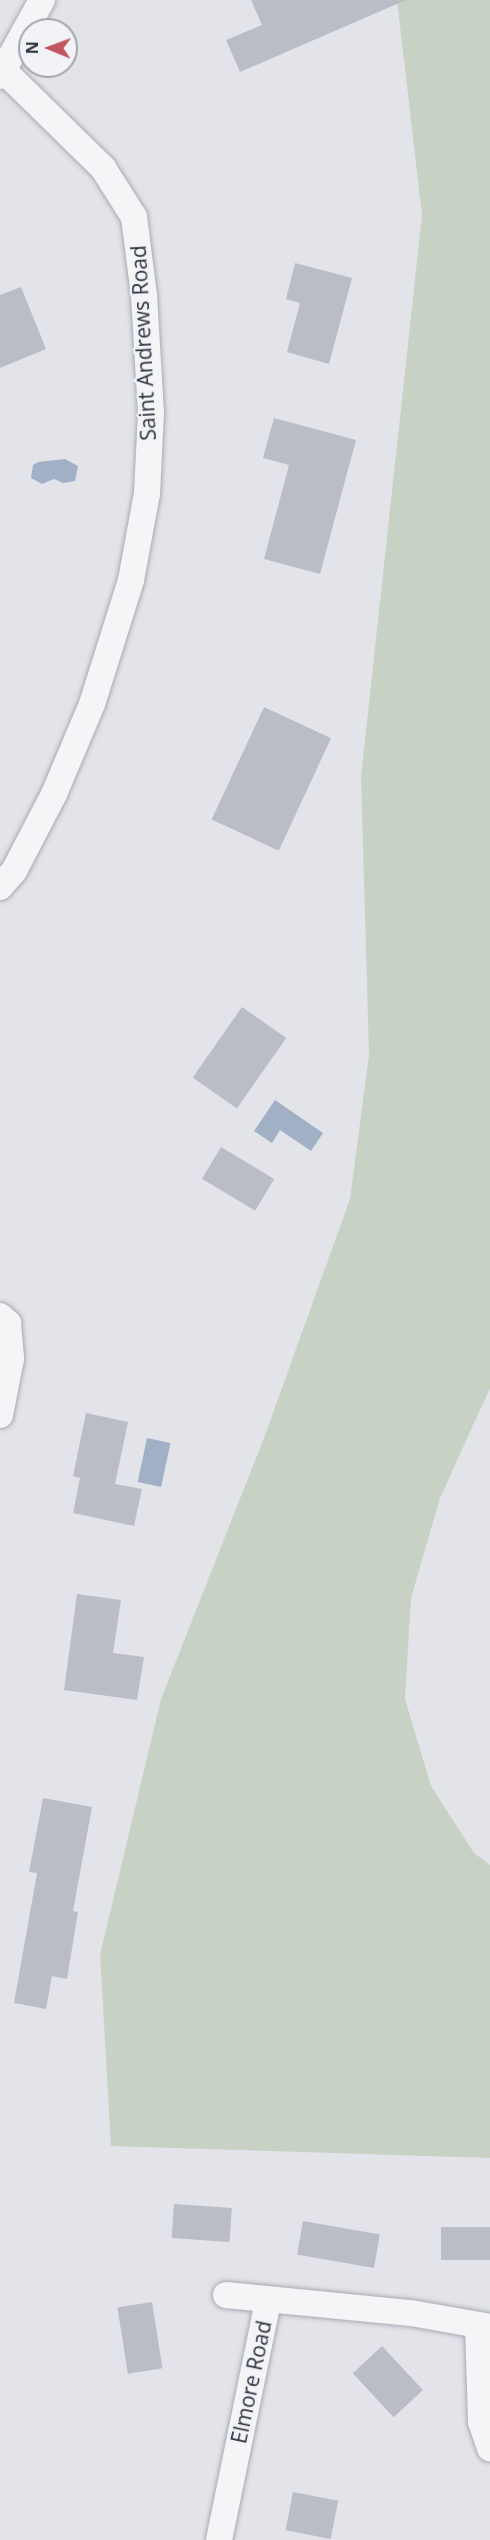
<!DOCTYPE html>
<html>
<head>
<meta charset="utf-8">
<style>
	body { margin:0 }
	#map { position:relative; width:490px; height:2540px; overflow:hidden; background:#e2e4e9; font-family:"Open Sans",sans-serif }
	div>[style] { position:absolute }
	.green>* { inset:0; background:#c7d2c4 }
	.water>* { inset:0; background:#a1b0c5; transform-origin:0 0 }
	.building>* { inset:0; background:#babdc5; transform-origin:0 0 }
	.roads { filter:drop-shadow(0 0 2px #a8abb3) drop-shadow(0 0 2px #a8abb3) }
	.street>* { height:26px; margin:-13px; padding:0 13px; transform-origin:13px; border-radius:13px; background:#f5f5f8 }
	span { translate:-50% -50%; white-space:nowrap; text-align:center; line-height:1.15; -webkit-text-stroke:4.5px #f2f3f7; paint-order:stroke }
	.street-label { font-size:21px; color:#2c323f }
	.north { position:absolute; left:18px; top:18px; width:60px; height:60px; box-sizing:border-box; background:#f2f3f7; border:2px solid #a3a6ad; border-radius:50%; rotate:271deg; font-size:16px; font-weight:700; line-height:24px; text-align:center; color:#2c323f }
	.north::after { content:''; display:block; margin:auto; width:21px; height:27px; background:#c0565e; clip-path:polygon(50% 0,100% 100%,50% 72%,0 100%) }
</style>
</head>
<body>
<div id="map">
	<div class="green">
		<div style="clip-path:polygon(397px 0,490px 0,490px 1388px,440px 1498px,411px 1598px,405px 1699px,431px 1786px,474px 1853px,490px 1865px,490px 2158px,111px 2146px,100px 1955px,161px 1699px,264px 1438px,350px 1199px,369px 1055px,361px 777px,422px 215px)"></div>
	</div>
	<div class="water">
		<div style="clip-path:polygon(65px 459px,78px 466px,75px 481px,63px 483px,54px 479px,42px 484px,31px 478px,33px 465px,38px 462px)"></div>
		<div style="clip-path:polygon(275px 1100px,323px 1133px,311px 1151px,280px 1130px,272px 1143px,254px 1131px)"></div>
		<div style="left:147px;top:1438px;width:24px;height:45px;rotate:12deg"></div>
	</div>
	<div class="building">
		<div style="clip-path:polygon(251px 0,406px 0,240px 72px,226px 40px,262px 25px)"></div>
		<div style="clip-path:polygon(295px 263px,352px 278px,329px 364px,287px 352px,300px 303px,286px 299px)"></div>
		<div style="clip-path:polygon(21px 287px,46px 349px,0 368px,0 295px)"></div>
		<div style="clip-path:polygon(274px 418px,356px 440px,320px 574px,264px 559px,289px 465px,263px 458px)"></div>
		<div style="left:264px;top:707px;width:74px;height:124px;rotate:25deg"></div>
		<div style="left:242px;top:1007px;width:54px;height:86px;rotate:35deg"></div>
		<div style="left:221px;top:1147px;width:62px;height:37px;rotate:31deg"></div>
		<div style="clip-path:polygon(86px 1413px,128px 1422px,115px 1484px,142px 1489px,134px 1526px,73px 1513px,80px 1478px,73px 1476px)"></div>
		<div style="clip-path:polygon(77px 1594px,121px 1600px,113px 1653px,144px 1657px,137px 1700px,64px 1690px)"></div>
		<div style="clip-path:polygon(43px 1798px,92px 1807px,73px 1911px,78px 1912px,67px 1979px,52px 1976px,46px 2009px,14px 2003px,37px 1873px,29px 1872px)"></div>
		<div style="left:174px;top:2204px;width:58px;height:34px;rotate:4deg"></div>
		<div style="left:303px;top:2221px;width:78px;height:34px;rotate:10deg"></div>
		<div style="left:490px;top:2227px;width:33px;height:49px;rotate:90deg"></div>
		<div style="left:152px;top:2302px;width:67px;height:35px;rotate:81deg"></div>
		<div style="left:382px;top:2346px;width:60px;height:40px;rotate:47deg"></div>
		<div style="left:293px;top:2492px;width:46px;height:39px;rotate:11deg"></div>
	</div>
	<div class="roads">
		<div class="street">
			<div style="left:0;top:76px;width:87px;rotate:-61.1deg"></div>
			<div style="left:0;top:887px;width:21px;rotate:-49deg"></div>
			<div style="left:14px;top:871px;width:87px;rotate:-62.5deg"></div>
			<div style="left:54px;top:794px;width:98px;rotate:-67.1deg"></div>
			<div style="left:92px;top:704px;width:130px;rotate:-72.5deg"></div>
			<div style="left:131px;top:580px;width:87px;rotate:-79.5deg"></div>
			<div style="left:147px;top:494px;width:81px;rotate:-87.2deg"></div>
			<div style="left:151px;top:413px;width:118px;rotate:-93.4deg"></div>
			<div style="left:144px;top:295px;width:79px;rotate:-97.3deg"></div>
			<div style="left:134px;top:217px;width:58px;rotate:-122.3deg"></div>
			<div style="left:103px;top:168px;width:139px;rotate:-135.6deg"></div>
			<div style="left:0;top:1316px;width:11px;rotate:41deg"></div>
			<div style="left:8px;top:1323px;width:36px;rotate:85deg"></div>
			<div style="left:11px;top:1359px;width:57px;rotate:101.1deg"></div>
			<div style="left:226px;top:2295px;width:186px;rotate:5.6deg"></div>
			<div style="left:411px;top:2313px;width:80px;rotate:10deg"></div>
			<div style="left:478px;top:2325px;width:97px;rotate:88.2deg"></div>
			<div style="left:481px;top:2422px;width:28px;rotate:71deg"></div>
			<div style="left:219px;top:2540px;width:243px;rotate:-78.4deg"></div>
		</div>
	</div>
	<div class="street-label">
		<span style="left:143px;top:343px;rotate:-93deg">Saint Andrews Road</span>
		<span style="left:251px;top:2382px;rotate:-78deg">Elmore Road</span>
	</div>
	<div class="north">N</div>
</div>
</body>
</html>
